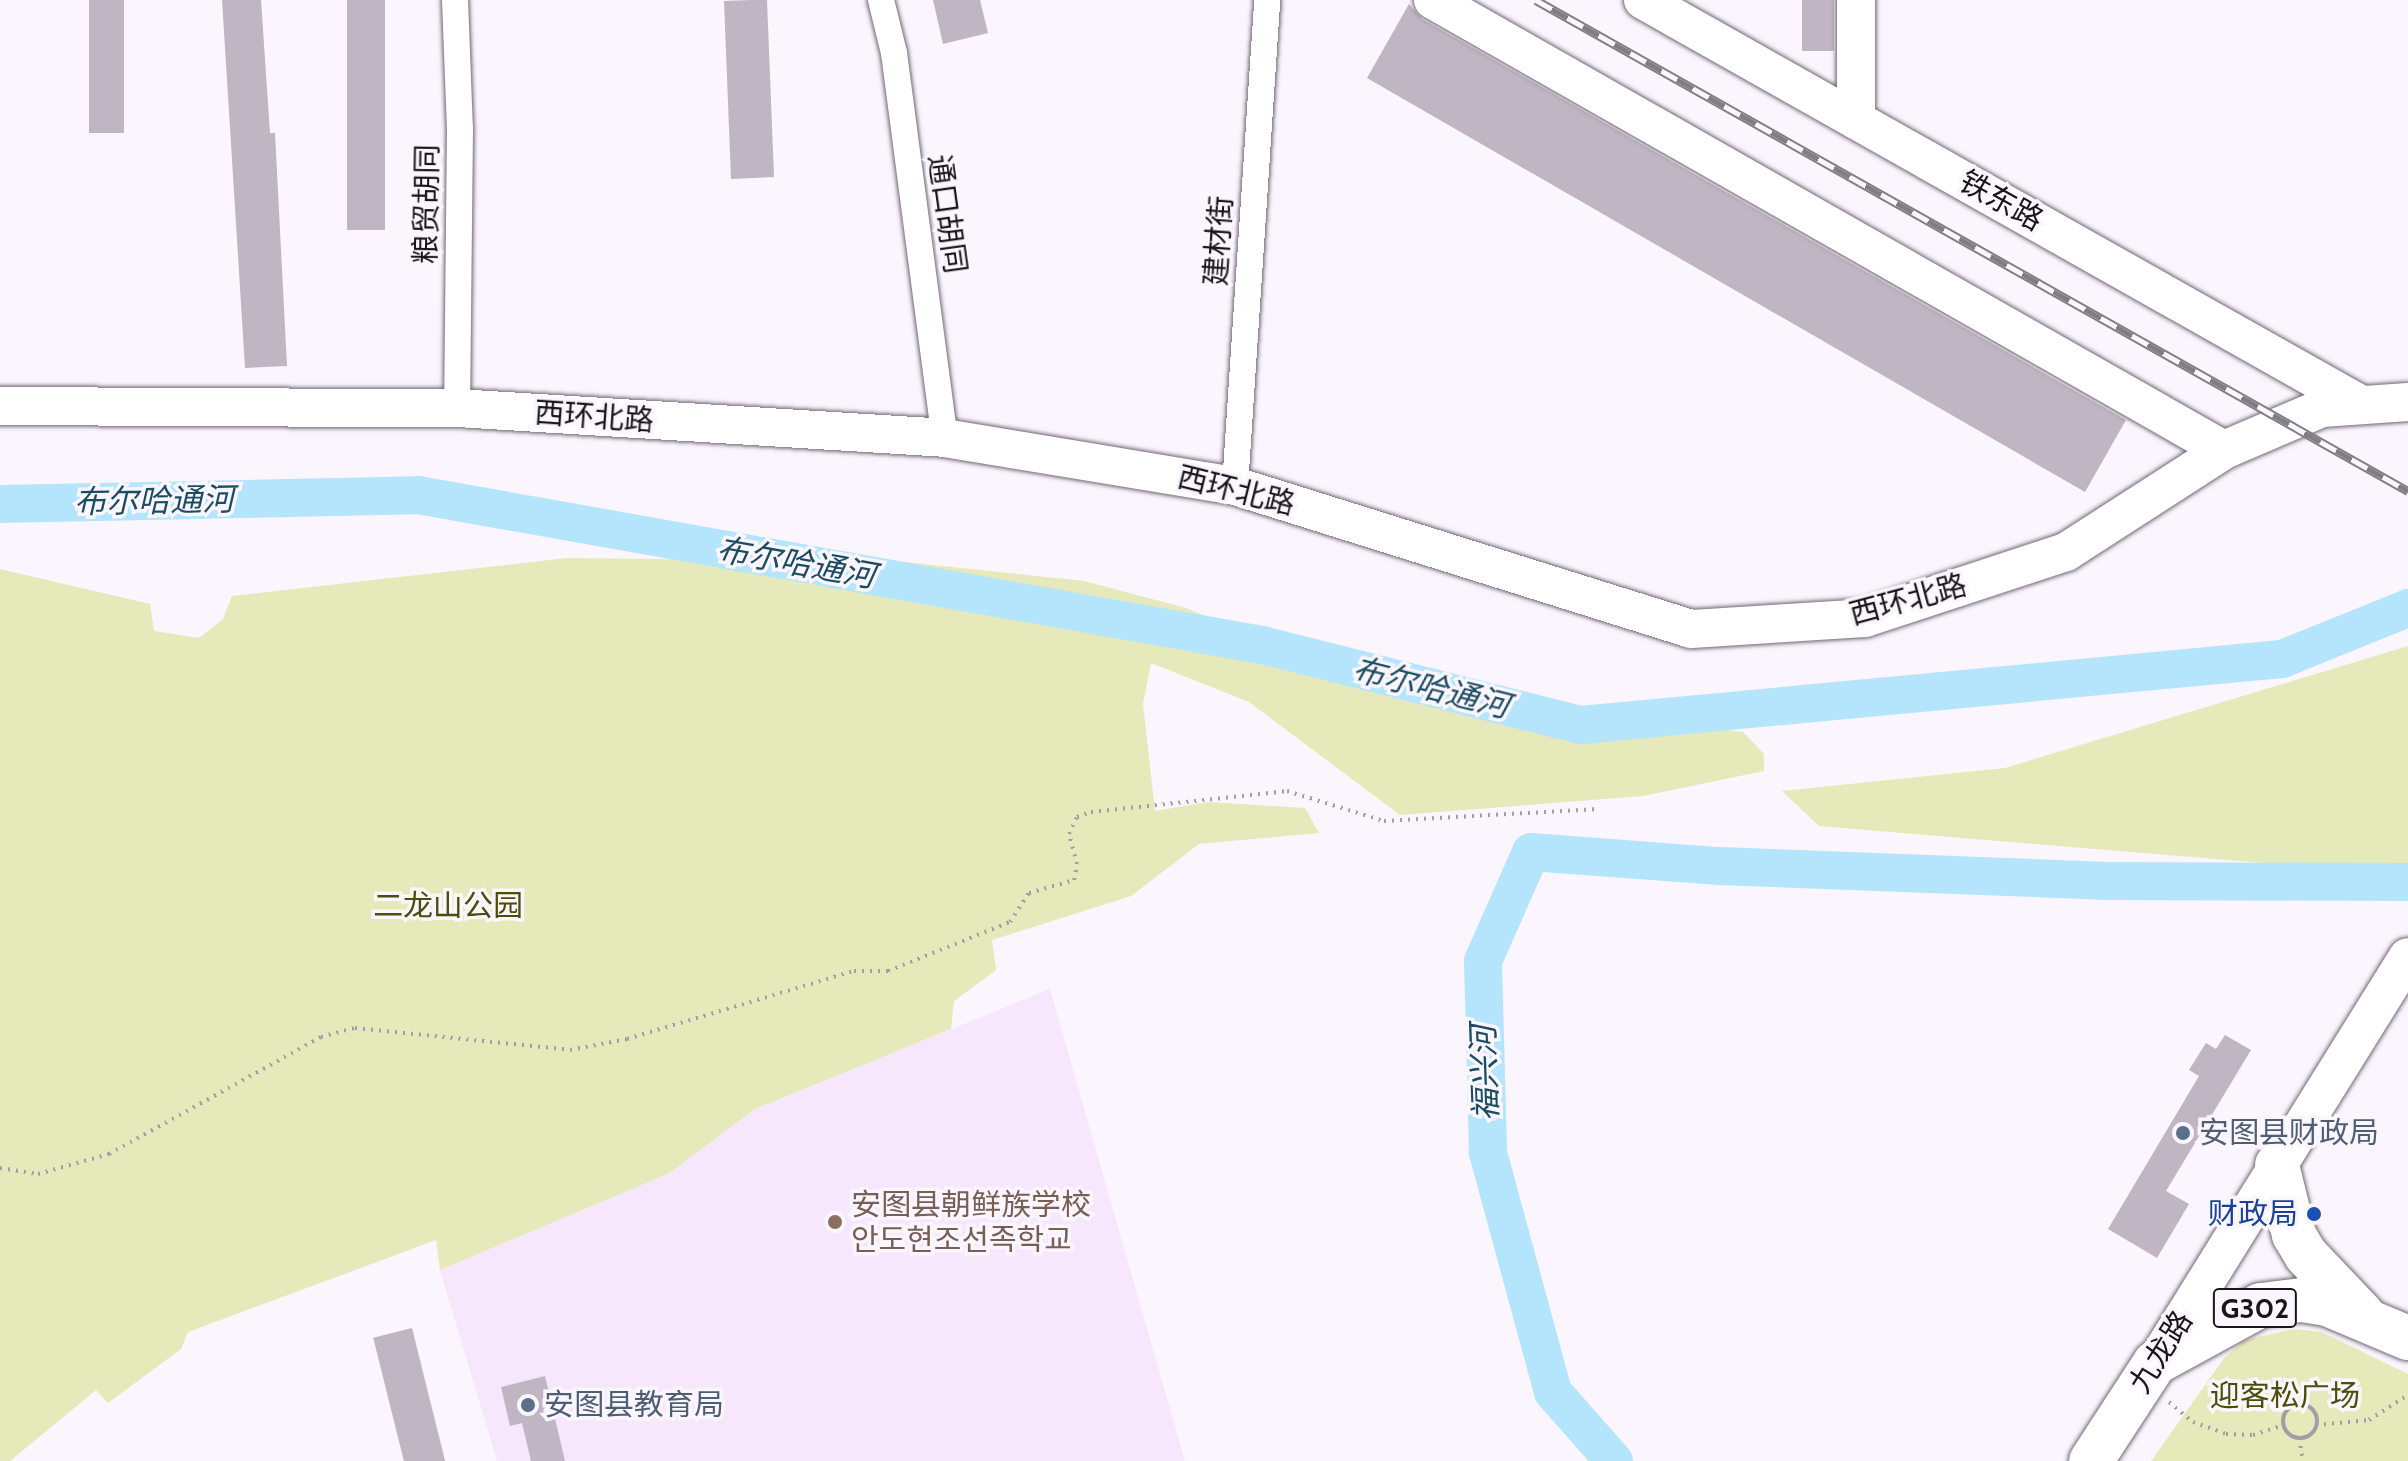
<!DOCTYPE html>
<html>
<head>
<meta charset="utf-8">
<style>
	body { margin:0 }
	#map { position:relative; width:2408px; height:1461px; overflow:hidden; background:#fbf5fe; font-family:Cabin,"Noto Sans SC","Noto Sans KR",sans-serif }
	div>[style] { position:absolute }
	.built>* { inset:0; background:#f6e7fd }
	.green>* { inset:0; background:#e6e9ba }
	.river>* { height:38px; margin:-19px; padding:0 19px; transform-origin:19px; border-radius:19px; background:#b4e5fc }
	.building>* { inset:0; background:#bfb5c3; transform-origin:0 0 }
	.path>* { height:4px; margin-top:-2px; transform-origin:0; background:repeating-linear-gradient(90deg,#a29ea5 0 2px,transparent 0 8px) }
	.path>.ring { margin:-2px; padding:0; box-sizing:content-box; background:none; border:4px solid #a29ea5; border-radius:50% }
	.roads { filter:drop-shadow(0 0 2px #716875) drop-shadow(0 0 2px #716875) }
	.street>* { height:26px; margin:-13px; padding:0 13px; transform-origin:13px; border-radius:13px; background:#fff }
	.secondary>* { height:38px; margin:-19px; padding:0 19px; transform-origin:19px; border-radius:19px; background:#fff }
	.highway>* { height:44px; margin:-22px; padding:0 22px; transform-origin:22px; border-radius:22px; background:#fff }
	.rail>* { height:9px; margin-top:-4.5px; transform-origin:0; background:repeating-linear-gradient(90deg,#fbf5fe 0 18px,#817d84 0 36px); box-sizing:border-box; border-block:2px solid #817d84 }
	.dots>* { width:22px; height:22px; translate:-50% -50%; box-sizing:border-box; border:4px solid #fbf5fe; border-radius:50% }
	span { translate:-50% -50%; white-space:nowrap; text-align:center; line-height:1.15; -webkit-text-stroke:7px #fbf5fe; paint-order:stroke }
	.shield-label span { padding:2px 6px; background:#fbf5fe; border:2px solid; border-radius:6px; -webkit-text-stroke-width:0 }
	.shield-label { font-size:28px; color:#19161b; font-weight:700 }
	.street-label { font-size:30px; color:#19161b }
	.park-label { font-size:30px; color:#4c4d09 }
	.service-label { font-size:30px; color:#4e5e75 }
	.left { translate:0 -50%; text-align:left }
	.education-label { font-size:30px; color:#785e54 }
	.transit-label { font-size:30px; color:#164399 }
	.right { translate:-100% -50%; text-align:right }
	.water-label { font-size:32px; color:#1b4d62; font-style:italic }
</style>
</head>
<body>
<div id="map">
	<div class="built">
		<div style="clip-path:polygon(1050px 989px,1185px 1461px,497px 1461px,440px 1270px,668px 1174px,755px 1109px)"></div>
	</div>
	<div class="green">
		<div style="clip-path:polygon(567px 558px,905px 562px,1084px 581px,1186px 608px,1388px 693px,1743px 732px,1764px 754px,1764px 771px,1643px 796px,1400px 815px,1249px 702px,1151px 663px,1143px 704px,1155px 811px,1208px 802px,1305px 808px,1319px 833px,1199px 844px,1131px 896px,992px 940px,996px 970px,954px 1001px,951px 1029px,755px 1109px,668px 1174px,440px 1270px,436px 1240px,188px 1332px,181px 1349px,108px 1403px,96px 1390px,10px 1461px,0 1461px,0 569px,150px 604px,154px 631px,199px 638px,223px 619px,232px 596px)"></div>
		<div style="clip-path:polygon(2408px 646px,2408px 875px,1819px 826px,1782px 791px,2005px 768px)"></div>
		<div style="clip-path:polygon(2294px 1329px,2322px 1332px,2408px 1374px,2408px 1461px,2151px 1461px,2225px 1357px,2245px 1340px)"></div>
	</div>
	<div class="river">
		<div style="left:0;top:504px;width:418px;rotate:-1.2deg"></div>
		<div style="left:418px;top:495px;width:857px;rotate:10.08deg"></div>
		<div style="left:1262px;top:645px;width:329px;rotate:14.1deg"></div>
		<div style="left:1581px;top:725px;width:704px;rotate:-5.38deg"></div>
		<div style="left:2282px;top:659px;width:136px;rotate:-22deg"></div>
		<div style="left:1614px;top:1461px;width:92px;rotate:-131.5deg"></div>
		<div style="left:1553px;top:1392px;width:249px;rotate:-105.2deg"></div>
		<div style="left:1488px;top:1152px;width:191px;rotate:-91.5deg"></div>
		<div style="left:1483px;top:961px;width:119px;rotate:-66.2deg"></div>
		<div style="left:1531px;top:852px;width:189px;rotate:4.3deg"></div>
		<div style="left:1719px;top:866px;width:388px;rotate:2.2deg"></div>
		<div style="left:2107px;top:881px;width:301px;rotate:0.2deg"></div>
	</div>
	<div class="building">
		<div style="left:89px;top:0;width:35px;height:133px"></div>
		<div style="clip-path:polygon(222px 0,261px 0,270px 133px,275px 133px,287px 366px,245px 368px)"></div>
		<div style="left:347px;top:0;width:38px;height:230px"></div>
		<div style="clip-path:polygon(752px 0,767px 0,774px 177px,731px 179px,724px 1px)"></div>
		<div style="clip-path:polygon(933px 0,980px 0,988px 33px,943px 44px)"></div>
		<div style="left:1802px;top:0;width:32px;height:51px"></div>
		<div style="clip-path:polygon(1409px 4px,1422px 19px,2126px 420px,2085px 492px,1367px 78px)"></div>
		<div style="clip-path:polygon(2225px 1035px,2251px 1050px,2166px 1191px,2189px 1204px,2157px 1258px,2108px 1229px,2199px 1076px,2189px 1070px,2206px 1043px,2216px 1049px)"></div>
		<div style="left:412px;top:1328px;width:137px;height:40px;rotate:76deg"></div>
		<div style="clip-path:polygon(545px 1376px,565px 1461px,531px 1461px,522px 1423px,510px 1426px,501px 1387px)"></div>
	</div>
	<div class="path">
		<div style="left:0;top:1168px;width:38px;rotate:9deg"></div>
		<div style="left:38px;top:1174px;width:74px;rotate:-15.7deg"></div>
		<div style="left:109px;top:1154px;width:242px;rotate:-28.9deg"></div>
		<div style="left:321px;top:1037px;width:35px;rotate:-15deg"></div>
		<div style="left:355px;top:1028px;width:216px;rotate:5.8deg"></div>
		<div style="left:570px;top:1050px;width:58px;rotate:-10.9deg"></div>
		<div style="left:627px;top:1039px;width:237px;rotate:-16.7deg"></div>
		<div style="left:854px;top:971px;width:34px"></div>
		<div style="left:888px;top:971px;width:131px;rotate:-21.9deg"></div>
		<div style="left:1010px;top:922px;width:35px;rotate:-57deg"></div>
		<div style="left:1029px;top:893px;width:47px;rotate:-16.1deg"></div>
		<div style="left:1074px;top:880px;width:16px;rotate:-79deg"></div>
		<div style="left:1077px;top:864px;width:31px;rotate:-105deg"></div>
		<div style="left:1069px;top:834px;width:19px;rotate:-65deg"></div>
		<div style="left:1077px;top:817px;width:15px;rotate:-20deg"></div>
		<div style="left:1091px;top:812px;width:197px;rotate:-6.1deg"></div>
		<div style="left:1287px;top:791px;width:102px;rotate:17.2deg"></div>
		<div style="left:1384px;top:821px;width:214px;rotate:-3.2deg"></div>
		<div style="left:2169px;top:1402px;width:31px;rotate:40deg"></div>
		<div style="left:2193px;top:1422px;width:35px;rotate:20deg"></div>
		<div style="left:2226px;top:1434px;width:27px;rotate:2deg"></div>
		<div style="left:2253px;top:1435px;width:32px;rotate:-18deg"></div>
		<div class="ring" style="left:2283px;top:1404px;width:30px;height:30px"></div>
		<div style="left:2316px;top:1425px;width:53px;rotate:-5.4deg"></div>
		<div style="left:2369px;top:1420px;width:46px;rotate:-32.7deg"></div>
		<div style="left:2299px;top:1438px;width:23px;rotate:80deg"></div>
	</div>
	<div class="roads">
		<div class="street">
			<div style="left:455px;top:0;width:128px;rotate:87.8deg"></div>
			<div style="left:460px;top:128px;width:280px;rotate:90.6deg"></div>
			<div style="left:881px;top:0;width:55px;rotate:76.2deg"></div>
			<div style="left:894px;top:53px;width:388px;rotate:82.5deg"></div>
			<div style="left:1235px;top:486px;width:487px;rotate:-86.2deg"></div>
		</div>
		<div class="secondary">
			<div style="left:1433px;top:0;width:910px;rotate:29.64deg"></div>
			<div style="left:1643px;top:0;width:821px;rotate:29.41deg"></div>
			<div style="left:1856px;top:0;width:120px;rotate:90deg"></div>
			<div style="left:0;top:406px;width:457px;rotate:0.3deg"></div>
			<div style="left:457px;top:408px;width:489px;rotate:3.5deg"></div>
			<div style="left:945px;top:438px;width:294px;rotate:9.4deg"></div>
			<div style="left:1235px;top:486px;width:478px;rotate:17.4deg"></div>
			<div style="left:1691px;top:629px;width:174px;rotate:-3.6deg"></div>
			<div style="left:1865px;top:618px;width:212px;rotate:-18.2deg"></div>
			<div style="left:2066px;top:552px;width:188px;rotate:-32.8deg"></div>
			<div style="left:2224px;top:450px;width:107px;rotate:-23.2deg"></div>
			<div style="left:2322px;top:408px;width:86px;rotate:-4deg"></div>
			<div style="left:2155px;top:1363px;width:478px;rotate:-58.1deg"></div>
		</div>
		<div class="highway">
			<div style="left:2277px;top:1165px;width:72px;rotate:76.3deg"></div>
			<div style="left:2294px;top:1235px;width:23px;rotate:59deg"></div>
			<div style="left:2306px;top:1255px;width:81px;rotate:46.5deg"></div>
			<div style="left:2091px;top:1461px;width:117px;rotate:-56.9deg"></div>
			<div style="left:2155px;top:1363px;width:121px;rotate:-28.7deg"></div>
			<div style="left:2261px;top:1305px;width:41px;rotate:-7deg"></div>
			<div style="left:2302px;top:1300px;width:25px;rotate:9deg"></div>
			<div style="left:2327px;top:1304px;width:88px;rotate:22.8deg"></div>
		</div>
	</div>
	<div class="rail">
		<div style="left:1536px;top:0;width:1001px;rotate:29.38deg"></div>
	</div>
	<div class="dots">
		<div style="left:2183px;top:1133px;background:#5c6f8a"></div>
		<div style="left:2314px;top:1214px;background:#1a4fb4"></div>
		<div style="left:835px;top:1222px;background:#8d6e63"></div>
		<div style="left:528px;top:1405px;background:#5c6f8a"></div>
	</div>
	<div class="shield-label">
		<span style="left:2255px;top:1308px">G302</span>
	</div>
	<div class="street-label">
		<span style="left:2001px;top:201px;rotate:29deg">铁东路</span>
		<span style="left:427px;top:204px;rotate:-89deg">粮贸胡同</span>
		<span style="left:947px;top:214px;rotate:82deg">通口胡同</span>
		<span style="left:1219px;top:241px;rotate:-86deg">建材街</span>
		<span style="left:594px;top:417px;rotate:4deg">西环北路</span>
		<span style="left:1236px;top:491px;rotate:14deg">西环北路</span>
		<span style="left:1908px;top:600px;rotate:-15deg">西环北路</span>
		<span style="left:2161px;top:1352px;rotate:-58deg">九龙路</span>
	</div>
	<div class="park-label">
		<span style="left:448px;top:906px">二龙山公园</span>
		<span style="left:2285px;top:1396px">迎客松广场</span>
	</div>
	<div class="service-label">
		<span class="left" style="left:2199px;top:1133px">安图县财政局</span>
		<span class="left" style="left:544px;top:1405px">安图县教育局</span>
	</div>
	<div class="education-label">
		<span class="left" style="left:851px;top:1222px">安图县朝鲜族学校<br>안도현조선족학교</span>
	</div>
	<div class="transit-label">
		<span class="right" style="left:2298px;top:1214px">财政局</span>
	</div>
	<div class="water-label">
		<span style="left:154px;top:501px;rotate:-1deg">布尔哈通河</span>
		<span style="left:796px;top:563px;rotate:10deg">布尔哈通河</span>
		<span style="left:1431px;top:688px;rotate:14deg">布尔哈通河</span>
		<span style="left:1485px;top:1073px;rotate:-92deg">福兴河</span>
	</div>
</div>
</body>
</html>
